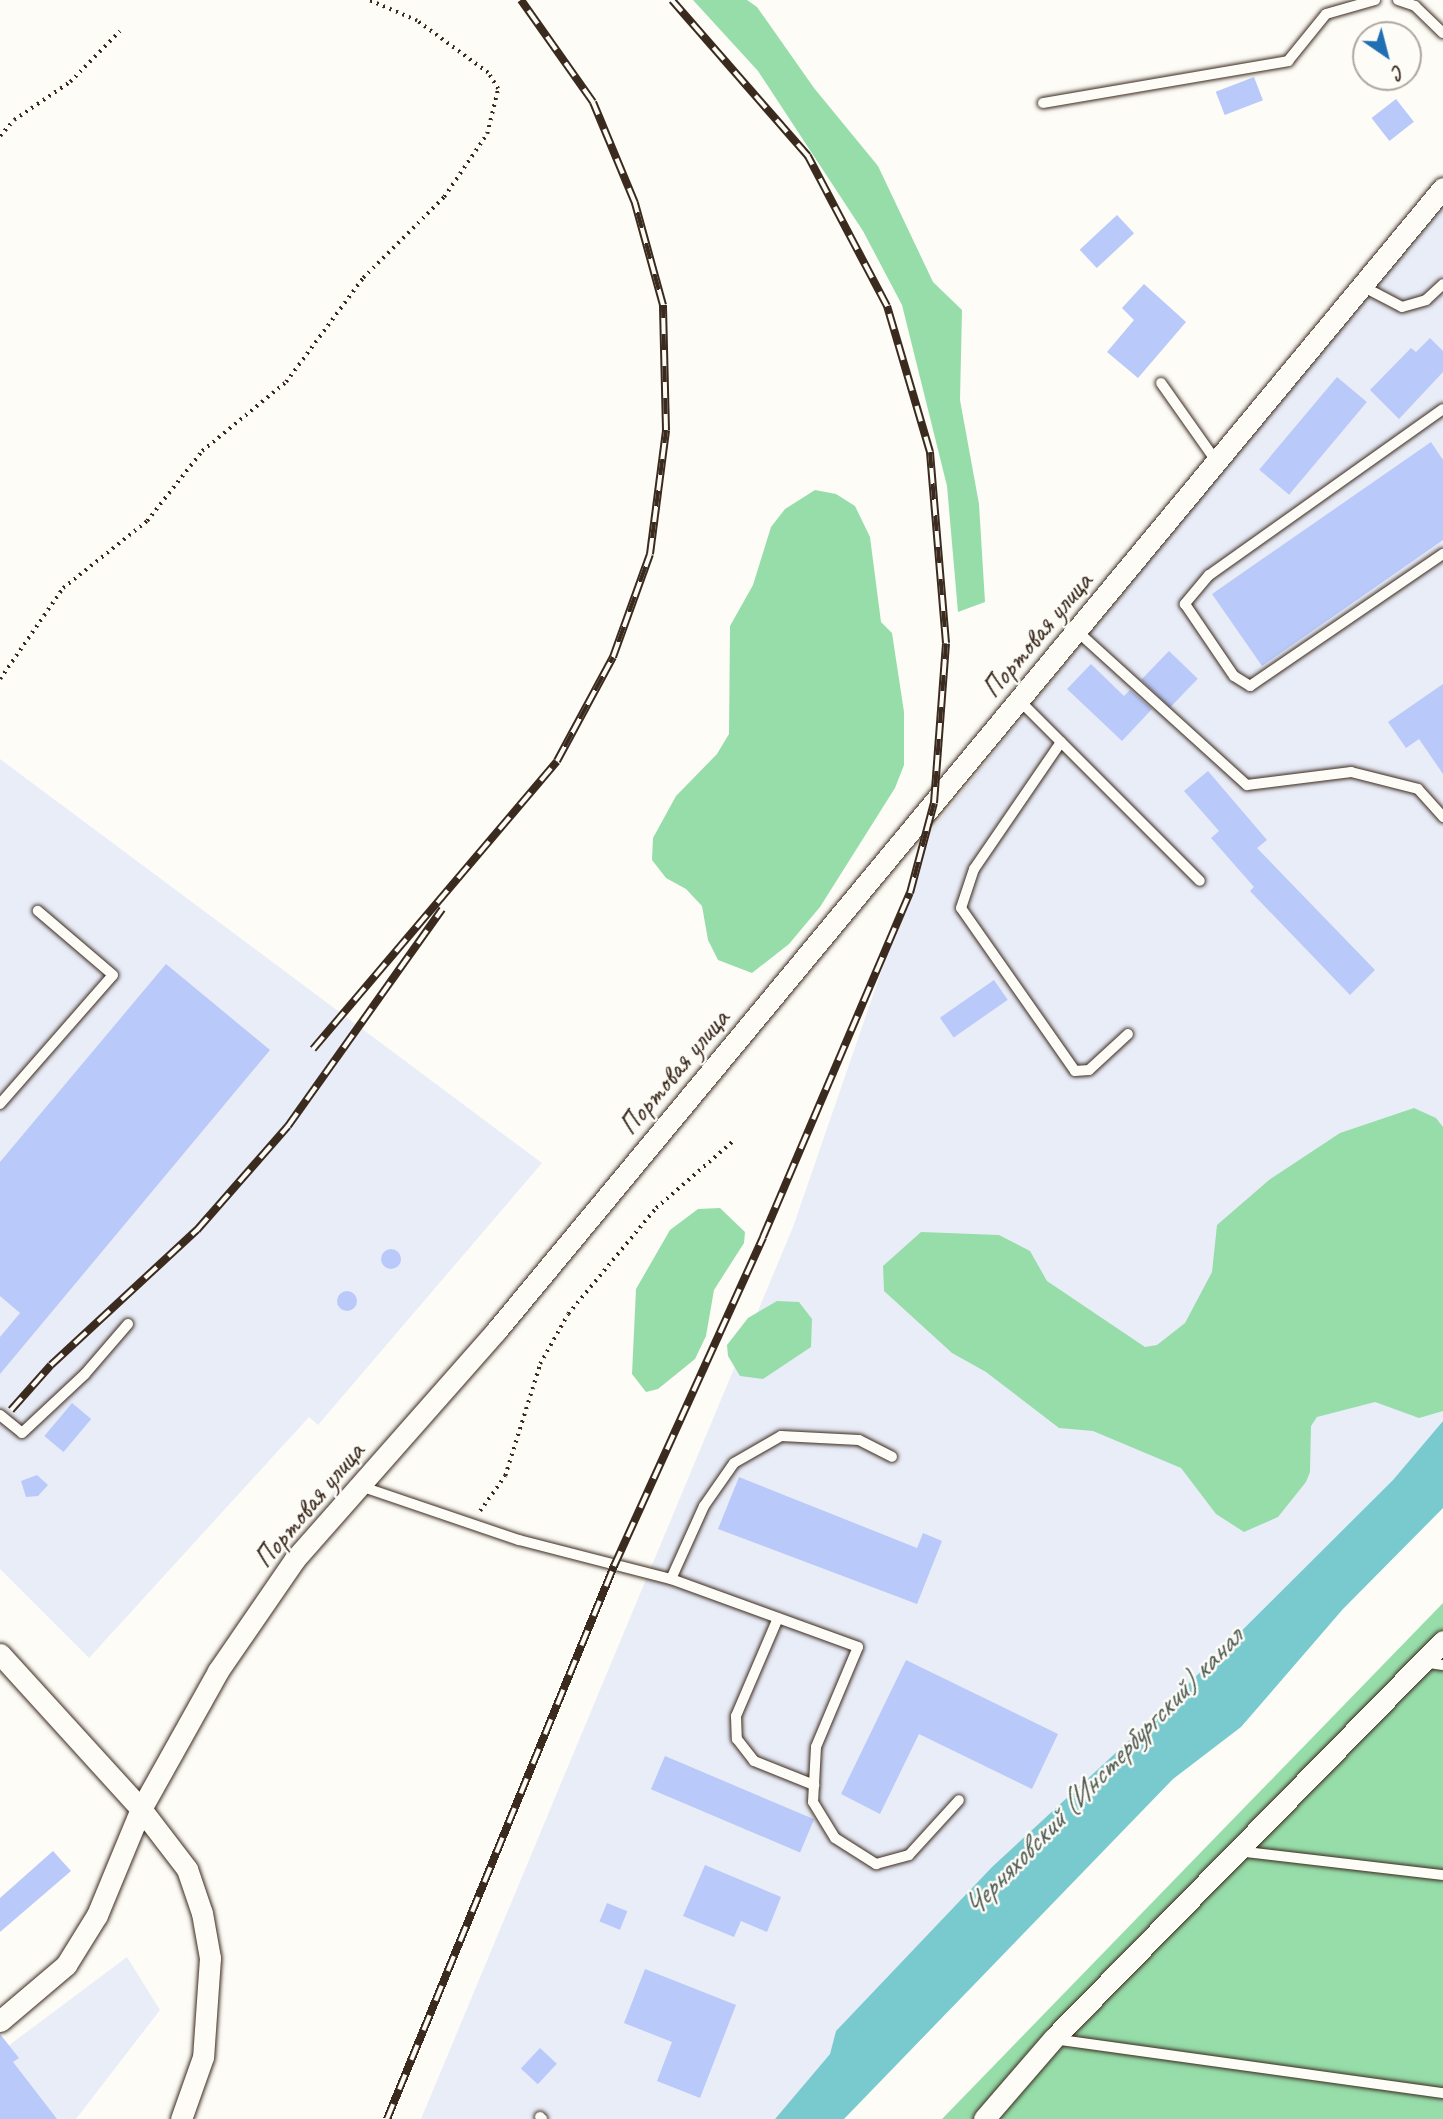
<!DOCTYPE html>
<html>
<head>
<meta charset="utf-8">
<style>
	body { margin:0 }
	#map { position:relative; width:1443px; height:2119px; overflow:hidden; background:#fdfcf7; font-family:Caveat,sans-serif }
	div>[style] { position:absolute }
	.built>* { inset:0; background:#e9edf8 }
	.green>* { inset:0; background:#97ddaa }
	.water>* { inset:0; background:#79cacf }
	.building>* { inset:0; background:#b9c9f9; transform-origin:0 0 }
	.round { border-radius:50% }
	.path>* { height:3.5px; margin-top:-1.75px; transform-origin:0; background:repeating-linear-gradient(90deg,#3b2a1e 0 2px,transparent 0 7px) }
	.roads { filter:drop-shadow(0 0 2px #3b2a1e) drop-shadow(0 0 2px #3b2a1e) }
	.service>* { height:10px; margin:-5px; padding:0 5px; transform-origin:5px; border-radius:5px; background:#fdfcf7 }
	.minor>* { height:21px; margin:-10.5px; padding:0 10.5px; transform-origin:10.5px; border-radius:10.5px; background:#fdfcf7 }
	.rail>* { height:8px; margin-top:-4px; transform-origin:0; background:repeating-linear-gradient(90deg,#fdfcf7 0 16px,#3b2a1e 0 32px); box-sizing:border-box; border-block:2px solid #3b2a1e }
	span { translate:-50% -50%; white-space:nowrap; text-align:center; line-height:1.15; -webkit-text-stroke:5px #fdfcf7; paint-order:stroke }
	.street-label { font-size:28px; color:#3b2a1e }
	.water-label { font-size:30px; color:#4e5a53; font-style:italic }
	.north { position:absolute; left:1352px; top:21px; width:70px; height:70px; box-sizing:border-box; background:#fdfcf7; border:2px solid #afa8a0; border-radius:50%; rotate:145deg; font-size:19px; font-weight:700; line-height:28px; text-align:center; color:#3b2a1e }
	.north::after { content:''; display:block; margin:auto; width:24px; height:32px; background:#1f6fb2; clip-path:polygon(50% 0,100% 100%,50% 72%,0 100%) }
</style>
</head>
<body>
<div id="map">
	<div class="built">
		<div style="clip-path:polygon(1443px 195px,1443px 1421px,1393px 1480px,1161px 1711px,992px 1867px,836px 2031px,830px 2054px,775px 2119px,421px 2119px,793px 1227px,929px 833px)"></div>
		<div style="clip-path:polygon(0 759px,542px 1163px,318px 1425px,309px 1417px,89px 1658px,0 1569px)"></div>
		<div style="clip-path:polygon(127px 1957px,160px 2010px,76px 2119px,0 2119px,0 2052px)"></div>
	</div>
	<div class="green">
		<div style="clip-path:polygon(693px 0,747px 0,757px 7px,814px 88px,878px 166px,933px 282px,962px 310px,960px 400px,979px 504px,985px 602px,958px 612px,947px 486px,902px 305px,863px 231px,758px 71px)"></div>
		<div style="clip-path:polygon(815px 490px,836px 494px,855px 506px,870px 537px,881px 622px,892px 633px,904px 712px,904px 765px,895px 788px,820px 907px,789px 944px,752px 973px,718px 960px,708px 940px,702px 906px,686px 889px,666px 878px,652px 860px,653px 838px,676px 796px,717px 754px,729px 734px,730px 626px,753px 585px,771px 527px,785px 509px)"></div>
		<div style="clip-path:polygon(1414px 1108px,1436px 1118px,1443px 1127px,1443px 1411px,1419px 1418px,1375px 1402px,1317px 1417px,1311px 1426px,1310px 1472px,1306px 1482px,1278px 1517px,1244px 1532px,1216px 1514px,1181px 1468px,1093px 1431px,1059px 1428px,986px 1372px,952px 1353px,884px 1291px,883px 1266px,921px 1232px,999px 1235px,1030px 1251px,1047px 1281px,1145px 1347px,1157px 1345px,1185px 1323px,1212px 1272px,1217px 1225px,1269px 1180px,1340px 1133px)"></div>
		<div style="clip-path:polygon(720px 1208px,745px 1232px,744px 1243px,714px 1290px,706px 1336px,695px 1359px,658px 1389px,646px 1392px,632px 1374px,636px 1289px,670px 1230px,698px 1209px)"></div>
		<div style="clip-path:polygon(777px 1301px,799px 1302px,812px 1319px,811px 1347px,763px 1379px,740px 1376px,728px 1356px,727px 1345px,748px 1318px)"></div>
		<div style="clip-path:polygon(1443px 1603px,1443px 2119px,942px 2119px)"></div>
	</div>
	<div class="water">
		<div style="clip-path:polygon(1443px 1421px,1443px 1508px,1343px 1609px,1241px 1727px,1173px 1779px,844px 2119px,775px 2119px,830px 2054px,836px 2031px,992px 1867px,1161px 1711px,1393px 1480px)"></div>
	</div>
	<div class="building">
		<div style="left:1254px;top:77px;width:25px;height:41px;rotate:69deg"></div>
		<div style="left:1396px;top:99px;width:29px;height:31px;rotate:52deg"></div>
		<div style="left:1117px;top:215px;width:25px;height:51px;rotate:47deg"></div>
		<div style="clip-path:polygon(1144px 284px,1186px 322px,1138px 378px,1107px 352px,1134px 320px,1122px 308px)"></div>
		<div style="clip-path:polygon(1430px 338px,1443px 351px,1443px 372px,1399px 419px,1370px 390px,1411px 348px,1416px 352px)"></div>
		<div style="left:1337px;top:377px;width:39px;height:121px;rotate:40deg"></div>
		<div style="clip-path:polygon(1431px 442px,1443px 460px,1443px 540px,1262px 666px,1212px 594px)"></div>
		<div style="left:1169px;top:651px;width:40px;height:40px;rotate:44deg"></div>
		<div style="clip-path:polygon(1091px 664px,1124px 696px,1130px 690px,1152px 709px,1122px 741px,1067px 689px)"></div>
		<div style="clip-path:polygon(1443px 684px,1443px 774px,1419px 739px,1406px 748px,1388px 722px)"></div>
		<div style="clip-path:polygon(1208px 771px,1267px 840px,1257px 848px,1375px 970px,1350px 995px,1250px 891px,1254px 887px,1211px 838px,1219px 831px,1184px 791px)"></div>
		<div style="clip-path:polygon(166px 964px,270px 1050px,0 1374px,0 1337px,20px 1313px,0 1296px,0 1162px)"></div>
		<div style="left:994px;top:980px;width:24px;height:66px;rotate:55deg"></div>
		<div class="round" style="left:381px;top:1249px;width:20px;height:20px"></div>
		<div class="round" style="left:337px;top:1291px;width:20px;height:20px"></div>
		<div style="left:72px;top:1403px;width:25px;height:43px;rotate:40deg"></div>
		<div style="clip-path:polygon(37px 1475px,48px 1485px,38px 1496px,26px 1497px,21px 1481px)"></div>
		<div style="clip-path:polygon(739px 1477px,917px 1548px,923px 1533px,942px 1541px,917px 1604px,718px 1529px)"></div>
		<div style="clip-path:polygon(906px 1660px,1058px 1734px,1032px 1789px,919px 1734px,880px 1814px,841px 1794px)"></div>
		<div style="left:665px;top:1756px;width:162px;height:36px;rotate:23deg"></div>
		<div style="clip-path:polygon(53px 1851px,71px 1871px,0 1932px,0 1898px)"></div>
		<div style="clip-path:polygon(705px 1865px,781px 1897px,767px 1932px,741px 1921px,734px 1937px,683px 1916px)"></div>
		<div style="left:607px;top:1903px;width:22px;height:20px;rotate:22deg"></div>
		<div style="clip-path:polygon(645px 1969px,736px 2005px,700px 2098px,657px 2081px,672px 2042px,624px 2023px)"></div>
		<div style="clip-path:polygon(0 2034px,19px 2058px,13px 2062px,57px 2119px,0 2119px)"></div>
		<div style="left:540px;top:2048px;width:23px;height:28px;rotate:43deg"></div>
	</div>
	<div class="path">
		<div style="left:0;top:136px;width:21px;rotate:-49deg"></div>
		<div style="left:14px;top:120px;width:68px;rotate:-34.2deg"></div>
		<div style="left:70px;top:82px;width:71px;rotate:-45.6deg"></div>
		<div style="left:0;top:679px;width:111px;rotate:-55.3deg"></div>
		<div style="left:63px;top:588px;width:107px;rotate:-38.6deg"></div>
		<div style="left:147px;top:521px;width:89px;rotate:-51.8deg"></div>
		<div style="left:202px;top:451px;width:109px;rotate:-39.4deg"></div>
		<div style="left:286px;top:382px;width:129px;rotate:-53.5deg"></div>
		<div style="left:363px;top:278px;width:115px;rotate:-45deg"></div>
		<div style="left:444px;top:197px;width:76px;rotate:-55.7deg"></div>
		<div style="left:487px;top:134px;width:46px;rotate:-76.3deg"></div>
		<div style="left:498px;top:89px;width:19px;rotate:-122deg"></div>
		<div style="left:488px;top:73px;width:88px;rotate:-143.8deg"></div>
		<div style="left:417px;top:21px;width:53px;rotate:-156.8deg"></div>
		<div style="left:480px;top:1511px;width:43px;rotate:-54.5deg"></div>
		<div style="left:505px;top:1476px;width:117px;rotate:-72.6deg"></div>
		<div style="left:540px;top:1364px;width:57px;rotate:-60.8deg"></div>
		<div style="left:568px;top:1314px;width:138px;rotate:-50.3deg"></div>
		<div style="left:656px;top:1208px;width:101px;rotate:-41deg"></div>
	</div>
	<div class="roads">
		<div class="service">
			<div style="left:1398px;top:0;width:18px;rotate:19deg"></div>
			<div style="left:1415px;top:6px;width:39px;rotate:44deg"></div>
			<div style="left:1043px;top:103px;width:249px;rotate:-9.7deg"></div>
			<div style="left:1288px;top:61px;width:60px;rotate:-51deg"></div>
			<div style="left:1326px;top:14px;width:51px;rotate:-15.9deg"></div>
			<div style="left:1362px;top:286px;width:45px;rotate:27.7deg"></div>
			<div style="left:1402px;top:307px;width:25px;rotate:-16deg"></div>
			<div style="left:1426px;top:300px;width:23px;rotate:-43deg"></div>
			<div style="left:1161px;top:383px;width:95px;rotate:54.8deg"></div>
			<div style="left:1443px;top:409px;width:287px;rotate:144.6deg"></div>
			<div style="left:1209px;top:575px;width:38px;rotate:130deg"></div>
			<div style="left:1185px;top:604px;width:87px;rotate:55.8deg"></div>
			<div style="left:1234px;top:676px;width:19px;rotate:32deg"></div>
			<div style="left:1250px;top:686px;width:234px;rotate:-34.4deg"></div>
			<div style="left:1078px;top:632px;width:228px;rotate:42.2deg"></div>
			<div style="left:1247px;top:785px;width:105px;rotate:-7.1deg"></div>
			<div style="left:1351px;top:772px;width:69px;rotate:14.2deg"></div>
			<div style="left:1418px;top:789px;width:38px;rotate:48deg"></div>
			<div style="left:1018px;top:699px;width:257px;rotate:45deg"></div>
			<div style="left:1061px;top:742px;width:154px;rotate:124.4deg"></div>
			<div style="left:974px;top:869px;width:41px;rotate:108.4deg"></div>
			<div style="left:961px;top:908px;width:199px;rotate:55deg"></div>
			<div style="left:1075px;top:1071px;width:14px;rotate:-4deg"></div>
			<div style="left:1089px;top:1070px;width:53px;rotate:-42.7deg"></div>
			<div style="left:0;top:1104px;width:171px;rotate:-48.8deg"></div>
			<div style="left:113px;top:975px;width:99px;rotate:-139.5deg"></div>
			<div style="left:0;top:1415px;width:28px;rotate:39deg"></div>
			<div style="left:22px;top:1433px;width:86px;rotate:-43.1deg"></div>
			<div style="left:85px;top:1374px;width:66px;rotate:-49.3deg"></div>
			<div style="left:360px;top:1486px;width:168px;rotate:18.8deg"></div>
			<div style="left:519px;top:1540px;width:157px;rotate:14.4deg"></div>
			<div style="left:671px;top:1579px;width:199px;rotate:20deg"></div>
			<div style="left:858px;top:1647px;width:108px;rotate:112.8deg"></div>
			<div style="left:816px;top:1747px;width:55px;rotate:93.1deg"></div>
			<div style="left:813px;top:1802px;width:42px;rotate:58.6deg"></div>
			<div style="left:835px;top:1838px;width:49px;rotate:32.4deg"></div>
			<div style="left:876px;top:1864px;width:34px;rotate:-15deg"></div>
			<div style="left:909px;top:1855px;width:74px;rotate:-47.7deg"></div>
			<div style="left:671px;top:1579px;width:80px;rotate:-65.7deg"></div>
			<div style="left:704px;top:1506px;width:52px;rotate:-55.1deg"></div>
			<div style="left:734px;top:1463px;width:54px;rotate:-29.9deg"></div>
			<div style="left:781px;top:1436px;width:78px;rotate:2.9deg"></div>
			<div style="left:859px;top:1440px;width:37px;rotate:27deg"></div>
			<div style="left:778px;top:1618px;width:107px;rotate:113.2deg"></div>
			<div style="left:736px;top:1716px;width:23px;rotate:88deg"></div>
			<div style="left:737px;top:1739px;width:28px;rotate:52deg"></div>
			<div style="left:754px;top:1761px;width:65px;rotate:21.8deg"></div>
			<div style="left:1423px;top:1662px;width:20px;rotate:9deg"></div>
			<div style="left:1238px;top:1851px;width:206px;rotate:6.7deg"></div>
			<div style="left:1053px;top:2039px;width:394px;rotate:7.9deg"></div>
			<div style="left:540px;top:2117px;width:3px;rotate:45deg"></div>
		</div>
		<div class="minor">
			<div style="left:0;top:1654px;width:210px;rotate:47.7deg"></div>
			<div style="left:141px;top:1809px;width:76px;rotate:52.5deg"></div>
			<div style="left:187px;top:1869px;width:46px;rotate:71.2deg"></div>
			<div style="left:202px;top:1913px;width:46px;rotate:79.9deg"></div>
			<div style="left:210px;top:1958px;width:99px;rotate:94deg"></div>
			<div style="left:203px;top:2057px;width:66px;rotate:109.5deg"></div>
			<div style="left:0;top:2021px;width:87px;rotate:-40.3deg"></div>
			<div style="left:66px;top:1965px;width:59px;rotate:-58.2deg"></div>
			<div style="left:97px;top:1915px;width:115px;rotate:-67.5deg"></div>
			<div style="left:141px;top:1809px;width:158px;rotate:-60.8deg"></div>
			<div style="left:218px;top:1671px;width:136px;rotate:-55.5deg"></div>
			<div style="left:295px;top:1559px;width:304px;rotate:-48.6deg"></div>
			<div style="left:496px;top:1331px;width:1484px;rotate:-50.36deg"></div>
			<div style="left:984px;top:2119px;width:106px;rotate:-49.2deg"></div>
			<div style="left:1053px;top:2039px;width:557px;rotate:-45.58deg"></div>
		</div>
	</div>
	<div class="rail">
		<div style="left:313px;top:1049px;width:377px;rotate:-49.7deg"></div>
		<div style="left:557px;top:761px;width:118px;rotate:-61.7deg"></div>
		<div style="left:613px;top:657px;width:109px;rotate:-70.2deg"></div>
		<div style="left:650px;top:554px;width:125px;rotate:-82.6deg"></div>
		<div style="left:666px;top:430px;width:125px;rotate:-91.4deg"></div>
		<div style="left:663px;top:305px;width:106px;rotate:-105.4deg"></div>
		<div style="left:635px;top:203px;width:109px;rotate:-112.6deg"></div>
		<div style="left:593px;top:102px;width:125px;rotate:-125.2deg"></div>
		<div style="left:11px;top:1410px;width:60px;rotate:-48.4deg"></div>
		<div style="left:51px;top:1365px;width:199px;rotate:-42.8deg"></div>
		<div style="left:197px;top:1230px;width:138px;rotate:-48.8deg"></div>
		<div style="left:288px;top:1126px;width:266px;rotate:-54.6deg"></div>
		<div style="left:387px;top:2119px;width:598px;rotate:-67.68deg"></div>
		<div style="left:614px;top:1566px;width:361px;rotate:-65.6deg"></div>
		<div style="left:763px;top:1237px;width:374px;rotate:-66.9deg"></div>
		<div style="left:910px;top:893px;width:93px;rotate:-75.1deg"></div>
		<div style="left:934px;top:803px;width:160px;rotate:-85.7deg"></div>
		<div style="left:946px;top:643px;width:192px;rotate:-94.8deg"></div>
		<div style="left:930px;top:452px;width:152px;rotate:-106.4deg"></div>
		<div style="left:887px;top:306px;width:170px;rotate:-117.8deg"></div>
		<div style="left:808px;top:156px;width:207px;rotate:-131.1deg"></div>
	</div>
	<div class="street-label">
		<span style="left:1037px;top:635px;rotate:-50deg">Портовая улица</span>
		<span style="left:674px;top:1072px;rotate:-50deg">Портовая улица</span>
		<span style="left:309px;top:1505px;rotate:-50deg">Портовая улица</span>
	</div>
	<div class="water-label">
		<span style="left:1102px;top:1772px;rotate:-46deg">Черняховский (Инстербургский) канал</span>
	</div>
	<div class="north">С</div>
</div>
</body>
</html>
